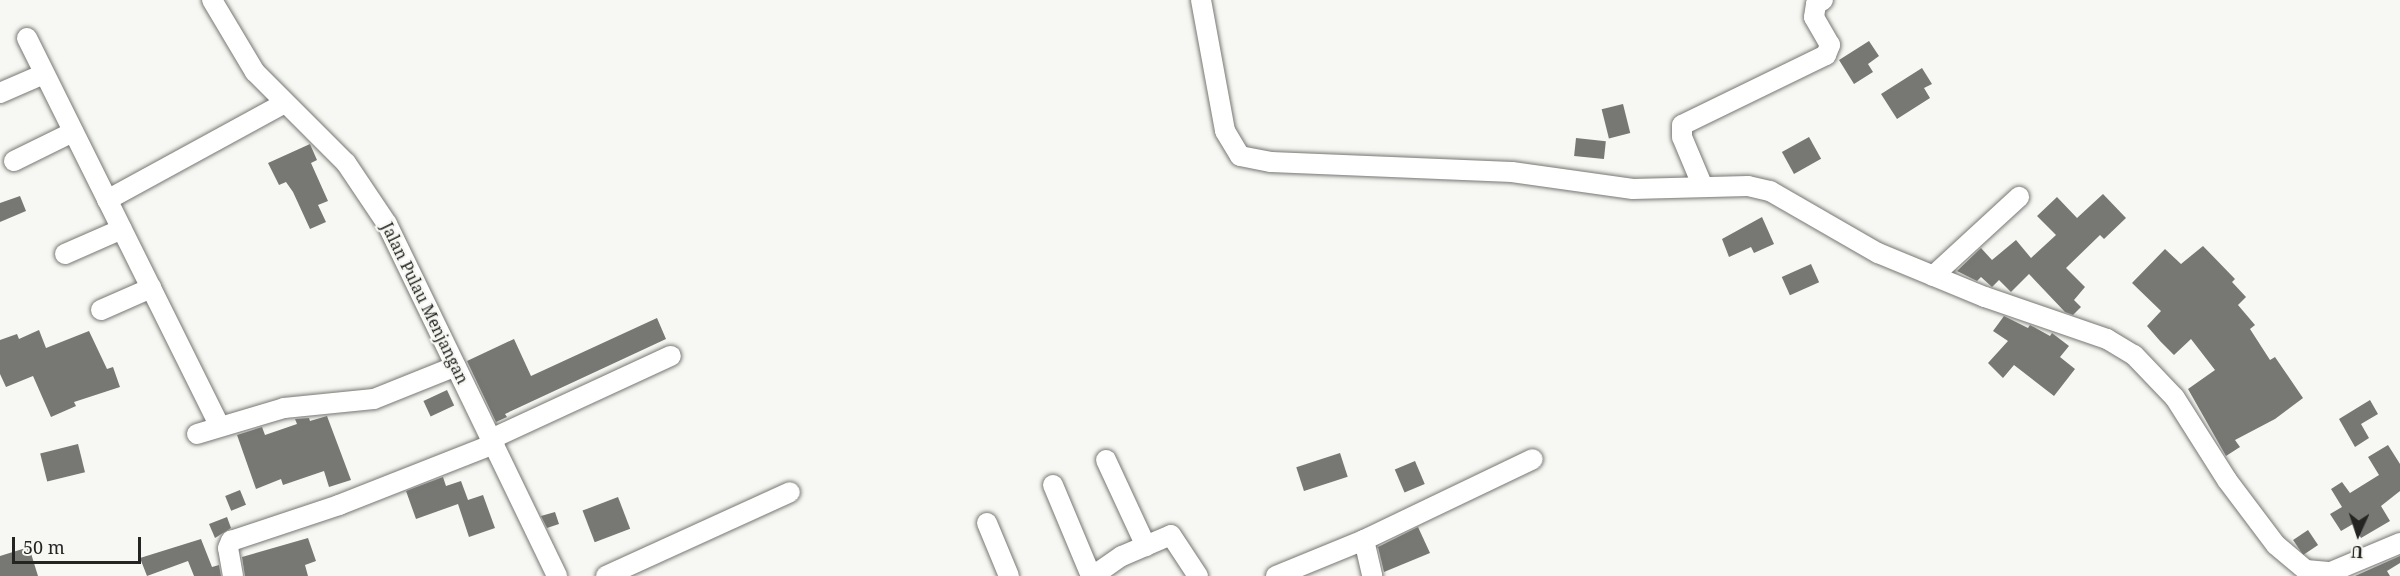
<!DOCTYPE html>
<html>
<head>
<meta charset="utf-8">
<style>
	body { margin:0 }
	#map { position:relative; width:2400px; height:576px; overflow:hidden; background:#f7f8f3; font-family:"Noto Serif",serif }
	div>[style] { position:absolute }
	.building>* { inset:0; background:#777874; transform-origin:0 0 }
	.roads { filter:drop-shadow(0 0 2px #767773) drop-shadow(0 0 2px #767773) }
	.minor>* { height:20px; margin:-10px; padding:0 10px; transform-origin:10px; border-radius:10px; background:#fff }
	span { translate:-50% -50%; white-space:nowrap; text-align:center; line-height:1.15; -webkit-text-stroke:4.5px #f7f8f3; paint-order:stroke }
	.street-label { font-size:16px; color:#242523 }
	.north { position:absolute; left:2328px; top:504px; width:60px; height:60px; -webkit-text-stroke:4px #f7f8f3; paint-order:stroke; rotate:183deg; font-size:16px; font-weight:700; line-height:24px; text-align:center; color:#242523 }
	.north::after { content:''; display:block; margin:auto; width:21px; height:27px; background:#242523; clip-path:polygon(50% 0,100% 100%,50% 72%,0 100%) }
	.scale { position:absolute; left:12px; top:537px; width:129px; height:27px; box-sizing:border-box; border:3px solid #242523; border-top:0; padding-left:8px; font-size:18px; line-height:21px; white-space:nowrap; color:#242523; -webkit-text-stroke:4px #f7f8f3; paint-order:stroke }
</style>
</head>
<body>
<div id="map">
	<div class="building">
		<div style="clip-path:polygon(1869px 41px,1879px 56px,1868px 64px,1873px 72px,1854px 84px,1839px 60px)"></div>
		<div style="clip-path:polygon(1922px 68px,1932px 84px,1924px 88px,1930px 98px,1897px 119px,1881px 94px)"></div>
		<div style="left:1623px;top:104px;width:30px;height:22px;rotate:76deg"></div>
		<div style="left:1809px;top:137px;width:25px;height:31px;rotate:61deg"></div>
		<div style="left:1576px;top:138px;width:30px;height:18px;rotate:6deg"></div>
		<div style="clip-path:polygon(310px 144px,317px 160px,311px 163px,328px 201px,318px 205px,326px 222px,310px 229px,293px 192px,286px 182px,279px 185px,268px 163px)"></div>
		<div style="clip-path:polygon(2103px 194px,2126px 218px,2104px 239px,2100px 235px,2066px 268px,2085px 287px,2074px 300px,2081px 307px,2073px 315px,2065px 312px,2029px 274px,2011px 292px,1999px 280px,1992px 287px,1981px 277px,1977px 281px,1957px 271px,1981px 248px,1992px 260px,2016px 240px,2031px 258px,2056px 235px,2037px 216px,2057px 197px,2077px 218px)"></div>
		<div style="clip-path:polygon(20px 196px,26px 211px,0 222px,0 203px)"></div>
		<div style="clip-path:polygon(1762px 217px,1774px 244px,1754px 253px,1751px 247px,1729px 257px,1722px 239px)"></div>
		<div style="clip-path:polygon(2203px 246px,2235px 279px,2232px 282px,2246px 297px,2238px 305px,2255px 325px,2250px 329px,2270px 360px,2275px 357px,2303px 398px,2275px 419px,2235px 440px,2240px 447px,2226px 456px,2188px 389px,2215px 370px,2191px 339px,2174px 355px,2160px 341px,2147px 326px,2161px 311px,2132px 283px,2165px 249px,2181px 264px)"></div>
		<div style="left:1811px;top:264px;width:20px;height:32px;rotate:66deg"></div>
		<div style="clip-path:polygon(2004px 316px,2028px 328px,2030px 325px,2050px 336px,2052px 333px,2069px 346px,2060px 357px,2075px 369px,2054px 396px,2014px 365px,2003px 378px,1988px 363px,2008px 341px,1993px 331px)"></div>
		<div style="clip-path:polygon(657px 318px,666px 339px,505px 414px,507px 417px,496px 422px,467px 361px,514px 339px,531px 376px)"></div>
		<div style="clip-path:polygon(39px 330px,46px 348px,89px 331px,107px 369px,113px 367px,120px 387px,74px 402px,76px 406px,51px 417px,33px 376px,6px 387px,0 374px,0 340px,17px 334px,19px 339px)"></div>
		<div style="left:447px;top:390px;width:17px;height:26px;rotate:65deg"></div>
		<div style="clip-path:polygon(2370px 400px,2378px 414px,2361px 424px,2369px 438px,2355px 447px,2339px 419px)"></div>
		<div style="clip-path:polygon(327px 416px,351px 480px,329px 487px,324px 471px,283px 485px,281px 479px,256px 489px,237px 435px,262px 427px,265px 435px,297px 424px,295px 419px,309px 418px,310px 421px)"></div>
		<div style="left:78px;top:444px;width:29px;height:39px;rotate:76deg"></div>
		<div style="clip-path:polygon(2388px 445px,2400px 464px,2400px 491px,2381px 506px,2390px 521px,2361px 538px,2353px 524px,2341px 531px,2330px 514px,2342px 507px,2331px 489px,2342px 482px,2350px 493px,2379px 475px,2368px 457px)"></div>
		<div style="left:1340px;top:453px;width:25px;height:46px;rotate:72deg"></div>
		<div style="left:1415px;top:461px;width:25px;height:22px;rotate:67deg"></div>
		<div style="clip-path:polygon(443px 477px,446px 486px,461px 481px,468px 500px,483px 495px,495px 528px,469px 537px,458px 504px,416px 519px,406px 491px)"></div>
		<div style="left:240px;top:490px;width:16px;height:16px;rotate:68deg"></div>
		<div style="left:618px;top:497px;width:34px;height:38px;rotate:69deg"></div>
		<div style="clip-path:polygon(555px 512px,559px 524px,547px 528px,541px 516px)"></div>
		<div style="clip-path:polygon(227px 517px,231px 528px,215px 538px,209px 524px)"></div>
		<div style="clip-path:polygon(1418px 527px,1430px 553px,1384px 572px,1378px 547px)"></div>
		<div style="left:2308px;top:530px;width:18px;height:18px;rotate:56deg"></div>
		<div style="clip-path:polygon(308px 538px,316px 561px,305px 565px,308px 576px,245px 576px,242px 557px)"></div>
		<div style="clip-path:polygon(201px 539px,212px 567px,219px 565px,221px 576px,194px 576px,188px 561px,147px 576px,140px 558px)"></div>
		<div style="clip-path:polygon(29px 547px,38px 576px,0 576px,0 556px)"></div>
		<div style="clip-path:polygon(2400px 556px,2400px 563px,2387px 571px,2390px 576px,2355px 576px)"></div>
	</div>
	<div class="roads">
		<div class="minor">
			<div style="left:212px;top:0;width:84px;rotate:59.2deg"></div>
			<div style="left:255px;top:72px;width:129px;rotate:45deg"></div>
			<div style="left:346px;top:163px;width:73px;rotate:56.1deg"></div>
			<div style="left:387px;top:224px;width:391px;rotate:64.2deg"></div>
			<div style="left:1201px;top:0;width:133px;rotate:79.6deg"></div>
			<div style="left:1225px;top:131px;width:29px;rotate:59deg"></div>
			<div style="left:1240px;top:156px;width:32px;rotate:11deg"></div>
			<div style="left:1271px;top:162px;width:241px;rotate:2.4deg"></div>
			<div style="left:1512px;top:172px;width:122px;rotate:8deg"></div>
			<div style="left:1633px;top:189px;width:115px;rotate:-1.5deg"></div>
			<div style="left:1748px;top:186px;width:23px;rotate:13deg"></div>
			<div style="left:1770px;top:191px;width:125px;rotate:29.9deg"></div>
			<div style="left:1878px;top:253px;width:116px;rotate:22.4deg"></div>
			<div style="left:1985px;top:297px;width:129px;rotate:19deg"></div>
			<div style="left:2107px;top:339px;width:31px;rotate:31deg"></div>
			<div style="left:2134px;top:355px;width:59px;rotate:46.4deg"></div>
			<div style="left:2175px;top:398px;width:97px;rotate:57.6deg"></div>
			<div style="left:2227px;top:480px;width:81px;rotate:53deg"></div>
			<div style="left:2276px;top:545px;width:39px;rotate:40deg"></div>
			<div style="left:2306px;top:570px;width:25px;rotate:5deg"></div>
			<div style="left:2331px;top:572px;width:75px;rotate:-22.8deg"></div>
			<div style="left:27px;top:38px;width:433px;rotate:63.6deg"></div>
			<div style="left:0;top:93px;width:48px;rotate:-23.4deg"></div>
			<div style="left:14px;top:161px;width:66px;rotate:-26.2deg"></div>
			<div style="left:1703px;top:187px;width:54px;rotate:-112.8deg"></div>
			<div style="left:1682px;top:137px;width:12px;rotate:-90deg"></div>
			<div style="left:1682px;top:125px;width:160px;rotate:-25.9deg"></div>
			<div style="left:1826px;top:55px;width:11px;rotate:-68deg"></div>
			<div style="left:1830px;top:45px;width:32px;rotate:-120deg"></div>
			<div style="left:1814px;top:17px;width:13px;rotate:-81deg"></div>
			<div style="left:1816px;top:4px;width:8px;rotate:-30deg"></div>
			<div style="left:107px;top:200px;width:203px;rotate:-28.6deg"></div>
			<div style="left:65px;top:254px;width:62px;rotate:-23.7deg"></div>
			<div style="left:1933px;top:276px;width:117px;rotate:-42.6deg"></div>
			<div style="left:101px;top:310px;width:55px;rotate:-23.7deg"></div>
			<div style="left:197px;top:434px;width:91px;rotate:-16.6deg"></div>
			<div style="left:284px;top:408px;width:90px;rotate:-5.7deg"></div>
			<div style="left:374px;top:399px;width:88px;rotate:-21.9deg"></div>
			<div style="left:491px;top:439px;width:198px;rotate:-24.8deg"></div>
			<div style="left:1106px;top:460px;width:95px;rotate:65.1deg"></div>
			<div style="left:1053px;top:485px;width:99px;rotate:67.3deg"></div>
			<div style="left:987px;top:523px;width:57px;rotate:67.5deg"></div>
			<div style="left:1364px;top:540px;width:37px;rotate:77deg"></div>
			<div style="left:233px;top:576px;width:28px;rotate:-100deg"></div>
			<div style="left:228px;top:548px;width:8px;rotate:-67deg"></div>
			<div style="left:231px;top:541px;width:114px;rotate:-18.4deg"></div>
			<div style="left:339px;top:505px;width:167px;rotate:-21.5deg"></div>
			<div style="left:606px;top:576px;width:202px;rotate:-24.5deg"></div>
			<div style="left:1093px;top:576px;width:35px;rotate:-35deg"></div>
			<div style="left:1122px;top:556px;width:53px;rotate:-23.2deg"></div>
			<div style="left:1171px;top:535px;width:49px;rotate:56.6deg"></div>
			<div style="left:1276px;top:576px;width:95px;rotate:-22.2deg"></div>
			<div style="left:1364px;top:540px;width:187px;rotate:-25.6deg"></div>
		</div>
	</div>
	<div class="street-label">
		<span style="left:425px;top:303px;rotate:64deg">Jalan Pulau Menjangan</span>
	</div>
	<div class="north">U</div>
	<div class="scale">50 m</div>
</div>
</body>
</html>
